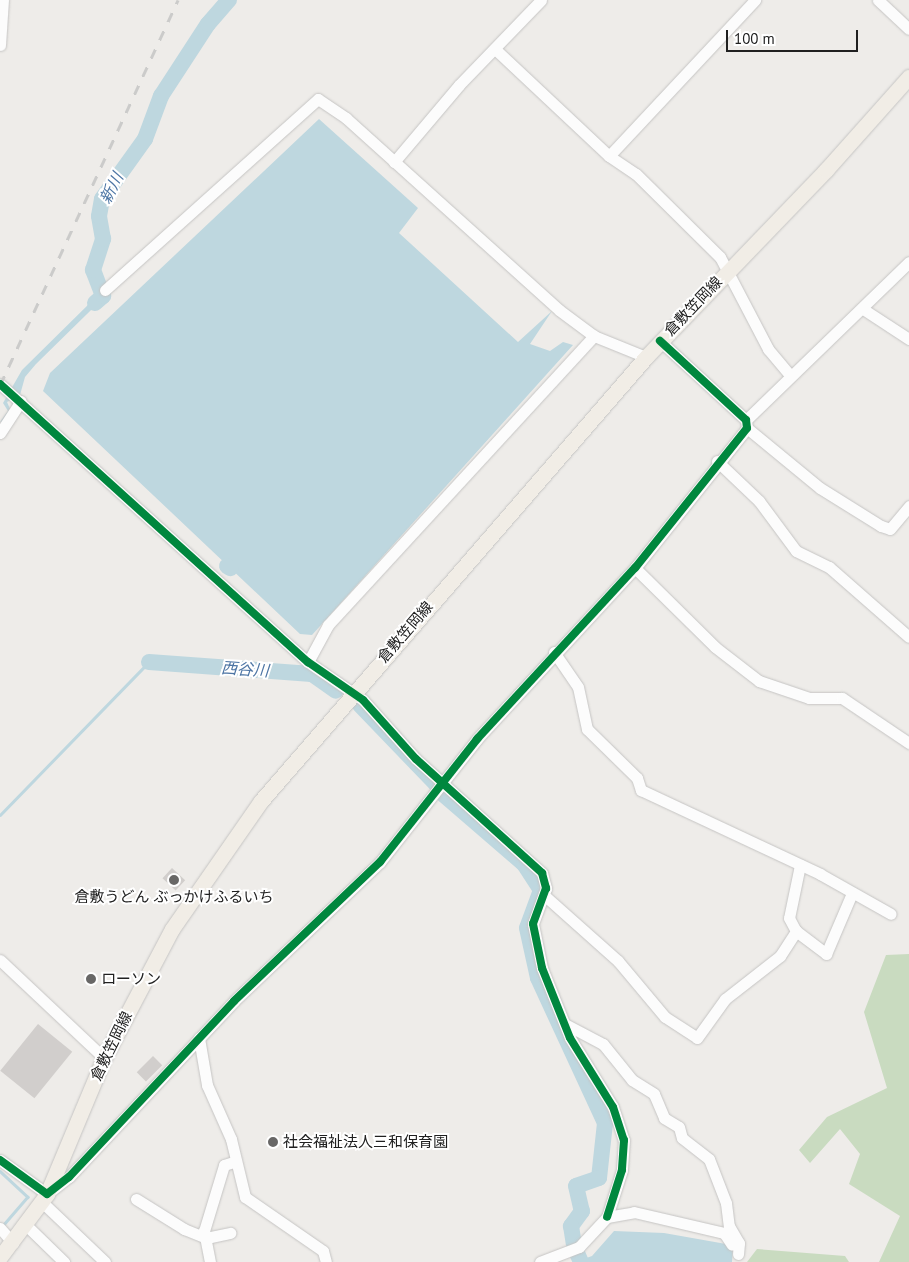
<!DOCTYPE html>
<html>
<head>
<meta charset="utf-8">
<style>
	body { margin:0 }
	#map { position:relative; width:909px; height:1262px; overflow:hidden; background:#eeece9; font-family:"PT Sans","Noto Sans JP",sans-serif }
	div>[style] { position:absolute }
	.forest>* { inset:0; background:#c9dbc0 }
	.water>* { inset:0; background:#bed7df }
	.stream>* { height:2.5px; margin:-1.25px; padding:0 1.25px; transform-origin:1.25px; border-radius:1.25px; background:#bed7df }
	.river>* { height:16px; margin:-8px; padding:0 8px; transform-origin:8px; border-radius:8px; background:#bed7df }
	.building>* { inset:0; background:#d1cecc; transform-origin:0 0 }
	.roads { filter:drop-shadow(0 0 1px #c5c4c3) drop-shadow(0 0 1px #c5c4c3) }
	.minor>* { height:11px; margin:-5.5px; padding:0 5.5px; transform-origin:5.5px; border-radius:5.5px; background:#fcfcfc }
	.major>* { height:15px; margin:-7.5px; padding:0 7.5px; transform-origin:7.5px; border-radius:7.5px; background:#f1ede6 }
	.rail>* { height:2.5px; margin-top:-1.25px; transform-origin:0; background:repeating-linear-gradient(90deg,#cbcbca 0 10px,transparent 0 20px) }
	.cycleway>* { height:8px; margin:-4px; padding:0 4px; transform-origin:4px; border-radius:4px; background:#00873e }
	.dots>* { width:14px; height:14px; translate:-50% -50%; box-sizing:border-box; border:2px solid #fff; border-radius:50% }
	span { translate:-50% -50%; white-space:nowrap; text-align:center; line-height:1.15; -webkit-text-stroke:4px #fff; paint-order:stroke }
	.street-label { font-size:15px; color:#202020 }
	.poi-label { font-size:15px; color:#202020 }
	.left { translate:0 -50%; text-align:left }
	.water-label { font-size:16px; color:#4d75a4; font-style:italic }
	.scale { position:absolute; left:726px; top:30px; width:132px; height:22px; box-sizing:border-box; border:2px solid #202020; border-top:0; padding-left:6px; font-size:15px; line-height:18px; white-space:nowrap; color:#202020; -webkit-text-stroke:4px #fff; paint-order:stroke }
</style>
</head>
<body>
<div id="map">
	<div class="forest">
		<div style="clip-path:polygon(909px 954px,909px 1262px,879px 1262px,900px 1216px,849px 1184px,860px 1154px,840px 1129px,810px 1163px,799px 1150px,827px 1117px,887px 1088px,864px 1012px,886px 955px)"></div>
		<div style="clip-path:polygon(757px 1249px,845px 1256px,849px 1262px,747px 1262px)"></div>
	</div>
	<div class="water">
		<div style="clip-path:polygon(319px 119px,418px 208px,399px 233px,518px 342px,552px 311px,530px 344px,550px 351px,563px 342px,573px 345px,312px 635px,300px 634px,43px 391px,50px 373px)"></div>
		<div style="clip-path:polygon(138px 264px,36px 364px,25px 377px,20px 395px,7px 402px,11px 411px,5px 421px,0 422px,8px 411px,3px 403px,22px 370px,95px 298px,106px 294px)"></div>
		<div style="clip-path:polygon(614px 1231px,664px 1233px,726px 1244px,733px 1247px,732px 1262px,575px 1262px,592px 1256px)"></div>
	</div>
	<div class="stream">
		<div style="left:0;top:815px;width:214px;rotate:-45.8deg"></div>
		<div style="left:0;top:1171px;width:38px;rotate:43deg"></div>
		<div style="left:28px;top:1197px;width:38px;rotate:131deg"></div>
	</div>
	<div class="river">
		<div style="left:95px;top:303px;width:11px;rotate:-41deg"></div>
		<div style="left:103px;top:296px;width:28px;rotate:-111deg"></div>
		<div style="left:93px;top:270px;width:33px;rotate:-72deg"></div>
		<div style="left:103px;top:239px;width:23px;rotate:-100deg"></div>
		<div style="left:99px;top:216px;width:17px;rotate:-80deg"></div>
		<div style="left:102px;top:199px;width:74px;rotate:-54.4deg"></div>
		<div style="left:145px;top:139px;width:46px;rotate:-69.6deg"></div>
		<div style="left:161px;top:96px;width:86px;rotate:-56.9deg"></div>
		<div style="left:208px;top:24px;width:32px;rotate:-49deg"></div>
		<div style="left:227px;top:566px;width:4px;rotate:34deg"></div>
		<div style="left:149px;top:662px;width:163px;rotate:4.2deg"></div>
		<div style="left:312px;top:674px;width:29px;rotate:35deg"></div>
		<div style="left:360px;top:705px;width:110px;rotate:46.1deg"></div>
		<div style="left:444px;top:795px;width:106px;rotate:40.8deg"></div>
		<div style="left:524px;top:864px;width:31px;rotate:57deg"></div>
		<div style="left:541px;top:890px;width:40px;rotate:110.2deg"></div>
		<div style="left:527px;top:928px;width:51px;rotate:77.6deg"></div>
		<div style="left:538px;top:978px;width:160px;rotate:65.2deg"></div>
		<div style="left:605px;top:1123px;width:55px;rotate:96.2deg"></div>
		<div style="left:599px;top:1178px;width:24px;rotate:161deg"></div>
		<div style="left:576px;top:1186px;width:26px;rotate:77deg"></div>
		<div style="left:582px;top:1211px;width:19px;rotate:126deg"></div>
		<div style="left:571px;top:1226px;width:18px;rotate:81deg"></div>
		<div style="left:577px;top:1253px;width:10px;rotate:66deg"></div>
	</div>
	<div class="building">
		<div style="left:172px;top:868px;width:18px;height:14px;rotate:43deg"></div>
		<div style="left:38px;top:1024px;width:44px;height:60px;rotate:39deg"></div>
		<div style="left:153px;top:1056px;width:13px;height:23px;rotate:45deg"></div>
	</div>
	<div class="roads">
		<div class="minor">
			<div style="left:878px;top:0;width:42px;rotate:43.1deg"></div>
			<div style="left:0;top:45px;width:45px;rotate:-86.2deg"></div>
			<div style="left:495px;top:49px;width:156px;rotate:43.2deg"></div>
			<div style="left:609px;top:156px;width:32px;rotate:34deg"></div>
			<div style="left:636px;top:174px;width:118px;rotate:44.7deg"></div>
			<div style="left:720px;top:257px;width:104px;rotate:62.4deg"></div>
			<div style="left:768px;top:349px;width:34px;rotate:50deg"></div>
			<div style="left:609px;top:156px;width:214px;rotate:-46.9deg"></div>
			<div style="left:394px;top:162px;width:101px;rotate:-49.8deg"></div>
			<div style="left:459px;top:85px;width:118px;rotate:-46deg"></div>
			<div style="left:105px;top:290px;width:286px;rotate:-41.9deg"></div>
			<div style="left:318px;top:99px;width:34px;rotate:34deg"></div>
			<div style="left:346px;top:118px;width:287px;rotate:42deg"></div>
			<div style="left:559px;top:310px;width:44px;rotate:36.6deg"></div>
			<div style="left:594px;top:336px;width:56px;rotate:22deg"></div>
			<div style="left:863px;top:309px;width:55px;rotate:33.1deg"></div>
			<div style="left:0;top:384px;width:415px;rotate:42.1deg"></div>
			<div style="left:308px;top:662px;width:67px;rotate:34.6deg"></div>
			<div style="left:363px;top:700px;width:79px;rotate:48.1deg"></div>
			<div style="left:416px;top:759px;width:170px;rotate:42.1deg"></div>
			<div style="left:542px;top:873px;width:16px;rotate:75deg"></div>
			<div style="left:546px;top:888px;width:38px;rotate:110deg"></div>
			<div style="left:533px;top:924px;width:45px;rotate:78.4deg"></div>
			<div style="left:542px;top:968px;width:75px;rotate:68.2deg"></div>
			<div style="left:570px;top:1038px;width:81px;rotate:58.1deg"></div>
			<div style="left:613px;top:1107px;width:35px;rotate:72deg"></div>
			<div style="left:624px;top:1140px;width:30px;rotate:94deg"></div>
			<div style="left:622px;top:1170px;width:49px;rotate:107.7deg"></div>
			<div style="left:746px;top:420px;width:227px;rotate:-44.1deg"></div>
			<div style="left:747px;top:428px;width:94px;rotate:39.4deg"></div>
			<div style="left:820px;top:488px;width:72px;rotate:31.9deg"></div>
			<div style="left:881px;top:526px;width:9px;rotate:18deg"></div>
			<div style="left:890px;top:529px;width:30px;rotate:-50deg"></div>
			<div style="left:0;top:433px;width:38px;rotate:-57deg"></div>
			<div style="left:717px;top:461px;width:58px;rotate:43.6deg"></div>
			<div style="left:759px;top:501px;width:62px;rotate:53.5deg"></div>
			<div style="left:796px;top:551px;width:37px;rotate:26deg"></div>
			<div style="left:829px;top:567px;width:106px;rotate:41.2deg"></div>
			<div style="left:635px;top:568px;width:112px;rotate:44.6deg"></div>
			<div style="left:715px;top:647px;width:56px;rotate:37.7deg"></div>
			<div style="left:759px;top:681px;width:53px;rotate:18.8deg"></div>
			<div style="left:809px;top:698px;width:33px"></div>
			<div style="left:842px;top:698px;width:81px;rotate:33.9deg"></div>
			<div style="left:554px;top:652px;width:42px;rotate:55.6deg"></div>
			<div style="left:578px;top:687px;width:43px;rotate:77.9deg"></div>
			<div style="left:587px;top:729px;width:70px;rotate:44.4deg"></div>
			<div style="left:637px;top:778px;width:13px;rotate:72deg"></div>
			<div style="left:641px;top:790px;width:198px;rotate:25.1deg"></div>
			<div style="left:820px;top:874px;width:81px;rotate:29.4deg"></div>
			<div style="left:308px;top:662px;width:42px;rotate:-61.6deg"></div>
			<div style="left:328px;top:625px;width:393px;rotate:-47.4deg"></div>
			<div style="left:800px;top:865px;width:54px;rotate:101.7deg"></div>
			<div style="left:789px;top:918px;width:15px;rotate:62deg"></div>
			<div style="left:796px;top:931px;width:38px;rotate:37deg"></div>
			<div style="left:826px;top:954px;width:66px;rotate:-66.9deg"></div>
			<div style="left:545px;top:896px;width:98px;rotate:41.7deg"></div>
			<div style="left:618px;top:961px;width:73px;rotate:50deg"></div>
			<div style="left:665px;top:1017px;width:38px;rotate:33deg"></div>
			<div style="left:697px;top:1038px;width:48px;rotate:-54.3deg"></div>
			<div style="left:725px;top:999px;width:70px;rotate:-38deg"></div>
			<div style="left:780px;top:956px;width:30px;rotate:-57deg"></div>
			<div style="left:0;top:960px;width:143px;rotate:43.3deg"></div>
			<div style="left:565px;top:1024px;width:43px;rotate:27.8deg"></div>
			<div style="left:603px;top:1044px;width:46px;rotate:51.1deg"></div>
			<div style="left:632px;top:1080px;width:26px;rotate:32deg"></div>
			<div style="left:654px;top:1094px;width:26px;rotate:67deg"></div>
			<div style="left:664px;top:1118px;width:17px;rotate:31deg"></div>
			<div style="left:679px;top:1127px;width:11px;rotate:75deg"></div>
			<div style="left:682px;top:1138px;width:34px;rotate:38deg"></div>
			<div style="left:709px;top:1159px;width:47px;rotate:68.9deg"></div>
			<div style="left:726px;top:1203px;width:23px;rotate:83deg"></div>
			<div style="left:729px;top:1226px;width:20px;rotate:60deg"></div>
			<div style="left:739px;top:1243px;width:11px;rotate:95deg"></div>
			<div style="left:199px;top:1038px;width:48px;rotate:80.3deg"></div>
			<div style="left:207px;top:1085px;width:59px;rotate:66deg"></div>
			<div style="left:231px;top:1139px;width:60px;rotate:76.4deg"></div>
			<div style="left:245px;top:1197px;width:95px;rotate:34.7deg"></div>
			<div style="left:323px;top:1251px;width:11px;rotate:75deg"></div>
			<div style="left:0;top:1160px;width:58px;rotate:35.9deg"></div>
			<div style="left:47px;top:1194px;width:28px;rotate:-38deg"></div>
			<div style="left:69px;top:1177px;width:241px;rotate:-46.8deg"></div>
			<div style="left:234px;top:1001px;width:202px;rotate:-43.6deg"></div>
			<div style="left:380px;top:862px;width:157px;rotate:-51.7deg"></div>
			<div style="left:477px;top:739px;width:233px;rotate:-47.3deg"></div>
			<div style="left:635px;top:568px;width:179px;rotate:-51.3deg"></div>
			<div style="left:747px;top:428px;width:8px;rotate:-97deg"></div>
			<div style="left:746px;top:420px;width:117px;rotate:-137.4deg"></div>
			<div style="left:136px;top:1199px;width:57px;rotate:32deg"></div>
			<div style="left:184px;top:1229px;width:24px;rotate:22deg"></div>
			<div style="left:206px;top:1238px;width:25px;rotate:-12deg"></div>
			<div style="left:42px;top:1202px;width:87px;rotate:43.6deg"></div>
			<div style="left:27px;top:1226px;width:52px;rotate:44.2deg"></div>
			<div style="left:0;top:1228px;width:20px;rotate:49deg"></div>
			<div style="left:210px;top:1262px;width:32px;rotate:-101deg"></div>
			<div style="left:204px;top:1231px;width:69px;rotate:-73.1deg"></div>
			<div style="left:224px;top:1165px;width:9px;rotate:-18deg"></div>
			<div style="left:540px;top:1262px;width:42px;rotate:-21deg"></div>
			<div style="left:579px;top:1247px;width:41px;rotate:-47deg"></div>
			<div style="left:607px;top:1217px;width:27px;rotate:-10deg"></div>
			<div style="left:634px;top:1212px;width:92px;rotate:13.1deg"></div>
			<div style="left:724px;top:1233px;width:14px;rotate:56deg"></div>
		</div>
		<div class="major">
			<div style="left:0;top:1257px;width:79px;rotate:-53.3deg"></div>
			<div style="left:47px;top:1194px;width:147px;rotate:-67.3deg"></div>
			<div style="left:104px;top:1058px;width:146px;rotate:-62.2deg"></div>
			<div style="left:172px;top:929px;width:156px;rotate:-55.2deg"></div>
			<div style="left:261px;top:801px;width:588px;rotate:-49.07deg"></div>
			<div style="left:646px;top:357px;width:260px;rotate:-46.1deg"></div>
			<div style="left:826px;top:170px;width:125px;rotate:-48.3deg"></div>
		</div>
	</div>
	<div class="rail">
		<div style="left:0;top:385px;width:424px;rotate:-65.2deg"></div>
	</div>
	<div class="cycleway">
		<div style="left:0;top:384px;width:415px;rotate:42.1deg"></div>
		<div style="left:308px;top:662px;width:67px;rotate:34.6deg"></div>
		<div style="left:363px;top:700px;width:79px;rotate:48.1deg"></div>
		<div style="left:416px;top:759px;width:170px;rotate:42.1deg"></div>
		<div style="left:542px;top:873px;width:16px;rotate:75deg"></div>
		<div style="left:546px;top:888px;width:38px;rotate:110deg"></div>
		<div style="left:533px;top:924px;width:45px;rotate:78.4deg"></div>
		<div style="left:542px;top:968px;width:75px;rotate:68.2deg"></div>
		<div style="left:570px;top:1038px;width:81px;rotate:58.1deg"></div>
		<div style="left:613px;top:1107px;width:35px;rotate:72deg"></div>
		<div style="left:624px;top:1140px;width:30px;rotate:94deg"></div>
		<div style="left:622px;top:1170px;width:49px;rotate:107.7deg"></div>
		<div style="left:0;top:1160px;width:58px;rotate:35.9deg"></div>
		<div style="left:47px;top:1194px;width:28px;rotate:-38deg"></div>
		<div style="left:69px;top:1177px;width:241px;rotate:-46.8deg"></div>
		<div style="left:234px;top:1001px;width:202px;rotate:-43.6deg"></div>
		<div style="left:380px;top:862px;width:157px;rotate:-51.7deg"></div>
		<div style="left:477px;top:739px;width:233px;rotate:-47.3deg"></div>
		<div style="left:635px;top:568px;width:179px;rotate:-51.3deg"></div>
		<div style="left:747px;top:428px;width:8px;rotate:-97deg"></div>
		<div style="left:746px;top:420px;width:117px;rotate:-137.4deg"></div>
	</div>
	<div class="dots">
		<div style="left:174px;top:880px;background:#686766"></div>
		<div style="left:91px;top:979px;background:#686766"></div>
		<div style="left:273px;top:1142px;background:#686766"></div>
	</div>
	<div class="street-label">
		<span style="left:693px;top:306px;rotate:-46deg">倉敷笠岡線</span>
		<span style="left:405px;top:632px;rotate:-49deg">倉敷笠岡線</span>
		<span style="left:111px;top:1046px;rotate:-64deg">倉敷笠岡線</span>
	</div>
	<div class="poi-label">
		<span style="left:174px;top:897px">倉敷うどん ぶっかけふるいち</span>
		<span class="left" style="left:101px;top:979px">ローソン</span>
		<span class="left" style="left:283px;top:1142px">社会福祉法人三和保育園</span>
	</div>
	<div class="water-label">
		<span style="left:111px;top:188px;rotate:-63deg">新川</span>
		<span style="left:245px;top:669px;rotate:4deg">西谷川</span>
	</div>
	<div class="scale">100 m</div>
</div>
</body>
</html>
